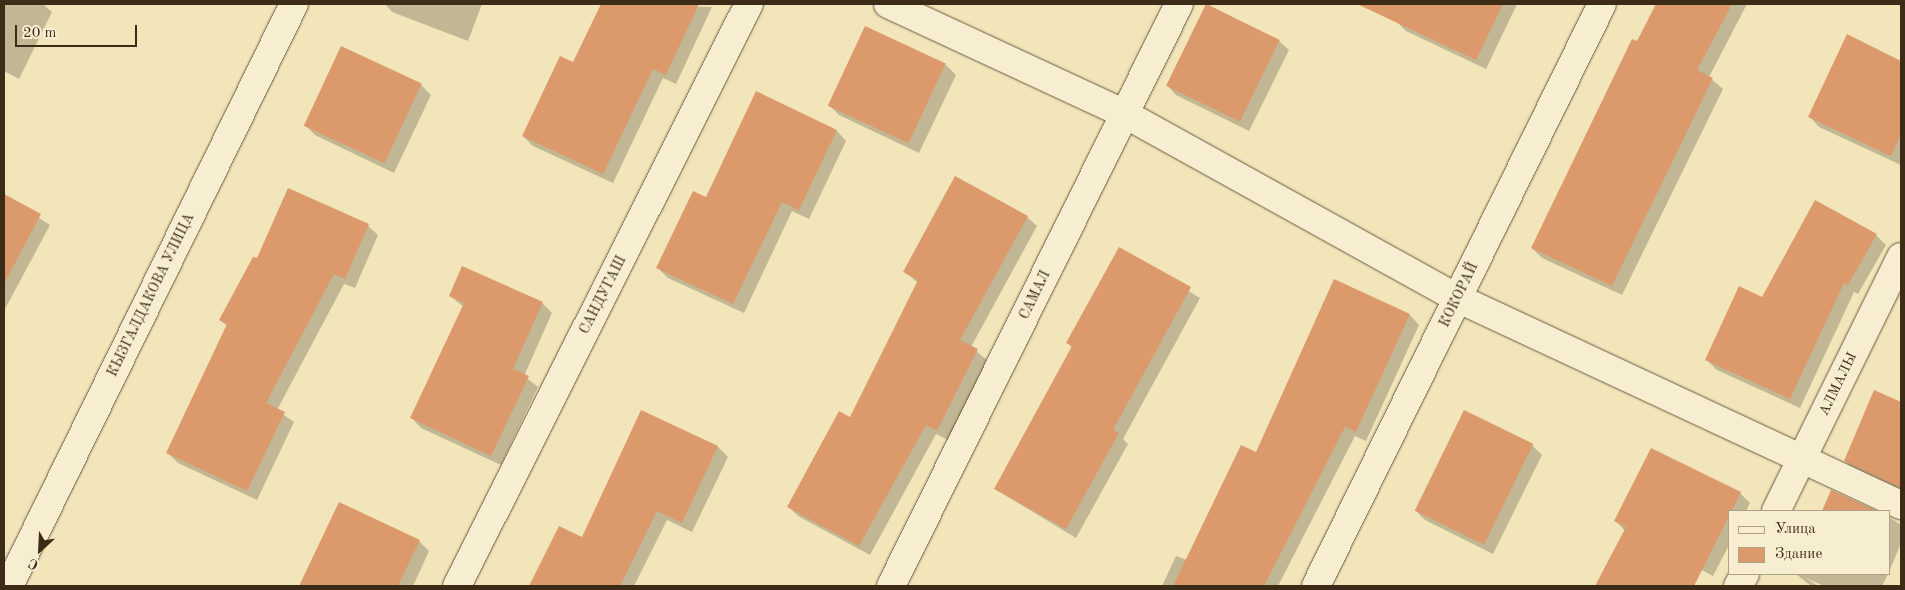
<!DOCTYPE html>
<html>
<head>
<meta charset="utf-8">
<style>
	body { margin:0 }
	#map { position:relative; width:1905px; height:590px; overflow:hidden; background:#f2e5b9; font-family:"Old Standard TT",serif }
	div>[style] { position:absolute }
	.shadow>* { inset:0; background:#0003 }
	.building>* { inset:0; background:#dc9a6c; transform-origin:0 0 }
	.roads { filter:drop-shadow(0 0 1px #6a5a40) drop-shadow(0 0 1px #6a5a40) }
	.minor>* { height:28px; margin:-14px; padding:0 14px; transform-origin:14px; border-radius:14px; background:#f7eed2 }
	span { translate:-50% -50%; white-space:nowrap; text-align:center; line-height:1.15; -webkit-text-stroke:5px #f7eed2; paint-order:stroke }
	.street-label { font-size:14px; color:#3c2c17 }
	.frame { position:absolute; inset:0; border:5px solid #3c2c17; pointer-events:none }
	.legend { position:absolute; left:1728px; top:510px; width:162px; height:65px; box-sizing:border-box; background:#f7eed2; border:1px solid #aca087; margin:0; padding:6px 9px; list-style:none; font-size:15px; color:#3c2c17 }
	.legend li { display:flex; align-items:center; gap:10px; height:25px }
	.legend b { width:25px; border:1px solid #aca087 }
	.north { position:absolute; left:15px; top:525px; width:50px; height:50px; -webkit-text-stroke:4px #f7eed2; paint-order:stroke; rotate:205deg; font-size:14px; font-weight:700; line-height:20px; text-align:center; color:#3c2c17 }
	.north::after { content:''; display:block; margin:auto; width:18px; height:22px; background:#3c2c17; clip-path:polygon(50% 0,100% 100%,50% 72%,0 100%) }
	.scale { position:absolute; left:15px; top:25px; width:122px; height:22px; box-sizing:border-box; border:2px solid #3c2c17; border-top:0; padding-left:6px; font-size:15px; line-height:18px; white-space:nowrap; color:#3c2c17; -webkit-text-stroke:4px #f7eed2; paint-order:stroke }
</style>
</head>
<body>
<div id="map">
	<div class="shadow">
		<div style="clip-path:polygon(4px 4px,43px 4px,52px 12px,19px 79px,4px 71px)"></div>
		<div style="clip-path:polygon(385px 4px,482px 4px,468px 41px,392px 12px)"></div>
		<div style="clip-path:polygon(602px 4px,712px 7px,676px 84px,663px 78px,613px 183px,533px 146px,523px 136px,574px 64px)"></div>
		<div style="clip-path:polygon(1207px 4px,1279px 41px,1289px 50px,1249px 131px,1176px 95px,1167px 85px)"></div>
		<div style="clip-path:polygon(1405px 4px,1517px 4px,1486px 69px,1406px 31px,1397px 22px)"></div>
		<div style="clip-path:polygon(1658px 4px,1747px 4px,1709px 77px,1723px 89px,1622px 295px,1542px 258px,1532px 248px)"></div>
		<div style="clip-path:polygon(866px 28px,946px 65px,956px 75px,919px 153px,839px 115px,829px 105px)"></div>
		<div style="clip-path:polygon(1847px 36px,1901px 63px,1901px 165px,1819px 127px,1810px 117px)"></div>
		<div style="clip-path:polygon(421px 85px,431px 95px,394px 173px,315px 135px,305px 125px)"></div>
		<div style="clip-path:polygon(837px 131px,846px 141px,809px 219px,792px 211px,744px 313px,668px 278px,658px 268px,707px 199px)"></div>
		<div style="clip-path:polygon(289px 190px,368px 226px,378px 235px,355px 288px,344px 284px,277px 410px,294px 422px,257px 500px,178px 463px,168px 453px,228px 327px,220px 320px,258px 260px)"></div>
		<div style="clip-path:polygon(4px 196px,50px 225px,5px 309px,4px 308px)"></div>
		<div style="clip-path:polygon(1027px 217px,1037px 226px,971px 347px,987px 360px,948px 440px,936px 434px,870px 555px,798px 516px,788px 506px,850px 419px,918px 283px,904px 271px)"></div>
		<div style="clip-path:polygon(1876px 235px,1886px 245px,1858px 294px,1854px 292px,1800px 408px,1717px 370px,1707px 360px,1762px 298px)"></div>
		<div style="clip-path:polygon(1119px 249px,1200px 298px,1123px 439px,1128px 444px,1076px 538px,995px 489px,1072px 348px,1068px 343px)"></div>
		<div style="clip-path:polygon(463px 268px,542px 303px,552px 313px,524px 376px,538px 387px,501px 465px,421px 428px,412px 418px,464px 307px,450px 296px)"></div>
		<div style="clip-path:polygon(1335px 281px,1410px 315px,1419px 325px,1366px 441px,1355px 436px,1278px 586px,1162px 586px,1176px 556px,1187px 560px,1256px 453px)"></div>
		<div style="clip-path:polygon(1875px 391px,1901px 403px,1901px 493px,1855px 471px,1845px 461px)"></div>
		<div style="clip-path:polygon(1464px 411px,1532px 445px,1542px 455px,1493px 554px,1425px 520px,1415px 510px)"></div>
		<div style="clip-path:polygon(642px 412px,718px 447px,728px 457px,692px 532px,667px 520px,634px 586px,530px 586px,559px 527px,582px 539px)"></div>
		<div style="clip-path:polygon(1832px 491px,1876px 511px,1823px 511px)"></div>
		<div style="clip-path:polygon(1740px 493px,1750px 503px,1746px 511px,1729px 511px,1729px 545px,1713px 576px,1694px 566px,1683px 586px,1597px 586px,1625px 531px,1616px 521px)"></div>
		<div style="clip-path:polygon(340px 503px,419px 541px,429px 551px,413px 586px,307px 586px,303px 582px)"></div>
		<div style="clip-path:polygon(1889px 517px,1901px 525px,1901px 543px,1889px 572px)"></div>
		<div style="clip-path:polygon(1796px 574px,1888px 574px,1882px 586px,1824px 586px,1806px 578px,1818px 586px,1811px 586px)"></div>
	</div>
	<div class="building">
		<div style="clip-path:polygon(601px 4px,699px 4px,666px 75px,653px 69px,603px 174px,522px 136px,560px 56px,573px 62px)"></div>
		<div style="left:1206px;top:4px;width:82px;height:91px;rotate:26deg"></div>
		<div style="clip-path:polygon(1357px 4px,1503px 4px,1476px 60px)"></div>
		<div style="clip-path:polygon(1656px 4px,1732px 4px,1697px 70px,1713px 78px,1612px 286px,1531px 248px,1632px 39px,1637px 41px)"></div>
		<div style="left:865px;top:26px;width:89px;height:88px;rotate:25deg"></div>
		<div style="clip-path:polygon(1847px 34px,1901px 61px,1901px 134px,1891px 156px,1808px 117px)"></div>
		<div style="left:341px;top:46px;width:89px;height:88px;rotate:25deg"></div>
		<div style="clip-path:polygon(756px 91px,837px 130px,799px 210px,782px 202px,733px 304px,656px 268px,693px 191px,706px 197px)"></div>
		<div style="clip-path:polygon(955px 176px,1028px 216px,960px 340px,978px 349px,937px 431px,926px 425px,859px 546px,787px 507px,839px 411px,850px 417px,918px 280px,903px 272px)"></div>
		<div style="clip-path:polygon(288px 188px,369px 224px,345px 279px,334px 274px,266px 403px,285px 412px,247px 491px,166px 453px,227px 324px,219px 320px,253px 257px,257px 258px)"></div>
		<div style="clip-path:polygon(4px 194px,41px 214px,4px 284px)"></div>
		<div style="clip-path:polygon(1815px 200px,1877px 234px,1848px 285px,1844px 283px,1790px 399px,1705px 360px,1739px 286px,1762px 297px)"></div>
		<div style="clip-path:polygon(1119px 247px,1191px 287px,1113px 430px,1119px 433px,1066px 529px,994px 489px,1072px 346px,1066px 343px)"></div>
		<div style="clip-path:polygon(462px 266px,543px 302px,513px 369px,529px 376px,491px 456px,410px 418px,464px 303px,449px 296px)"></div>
		<div style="clip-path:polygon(1334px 279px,1410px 314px,1356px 432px,1345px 427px,1264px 586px,1173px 586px,1241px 445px,1256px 452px)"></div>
		<div style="clip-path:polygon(1874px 390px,1901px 402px,1901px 488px,1844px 461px)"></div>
		<div style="clip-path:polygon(641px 410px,718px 446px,682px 523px,657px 511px,620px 586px,529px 586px,559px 526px,582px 537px)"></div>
		<div style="left:1464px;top:410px;width:77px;height:112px;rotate:26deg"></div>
		<div style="clip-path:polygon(1651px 448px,1741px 492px,1694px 586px,1595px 586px,1626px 527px,1614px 521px)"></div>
		<div style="clip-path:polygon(1831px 490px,1877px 511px,1822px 511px)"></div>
		<div style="clip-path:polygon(339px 502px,420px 540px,398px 586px,299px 586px)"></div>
	</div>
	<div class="roads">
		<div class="minor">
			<div style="left:888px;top:4px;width:261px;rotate:24.9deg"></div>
			<div style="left:1125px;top:114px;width:380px;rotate:29deg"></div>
			<div style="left:1457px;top:298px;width:490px;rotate:25deg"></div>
			<div style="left:1776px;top:511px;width:283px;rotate:-63.8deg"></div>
			<div style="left:9px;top:586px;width:648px;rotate:-63.91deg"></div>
			<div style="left:457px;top:586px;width:651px;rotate:-63.36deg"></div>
			<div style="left:891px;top:586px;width:649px;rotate:-63.67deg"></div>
			<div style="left:1316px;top:586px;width:648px;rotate:-63.83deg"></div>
			<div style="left:1738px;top:586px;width:14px;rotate:-60deg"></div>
		</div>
	</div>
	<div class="street-label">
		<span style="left:151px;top:295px;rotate:-64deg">КЫЗГАЛДАКОВА УЛИЦА</span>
		<span style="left:603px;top:295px;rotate:-63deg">САНДУГАШ</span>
		<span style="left:1035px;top:295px;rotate:-64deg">САМАЛ</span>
		<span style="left:1459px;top:295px;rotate:-64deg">КОКОРАЙ</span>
		<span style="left:1838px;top:384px;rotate:-64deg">АЛМАЛЫ</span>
	</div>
	<div class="frame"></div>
	<ul class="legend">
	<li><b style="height:6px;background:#f7eed2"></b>Улица</li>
	<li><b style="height:14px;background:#dc9a6c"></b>Здание</li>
	</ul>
	<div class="north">С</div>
	<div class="scale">20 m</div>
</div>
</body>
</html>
